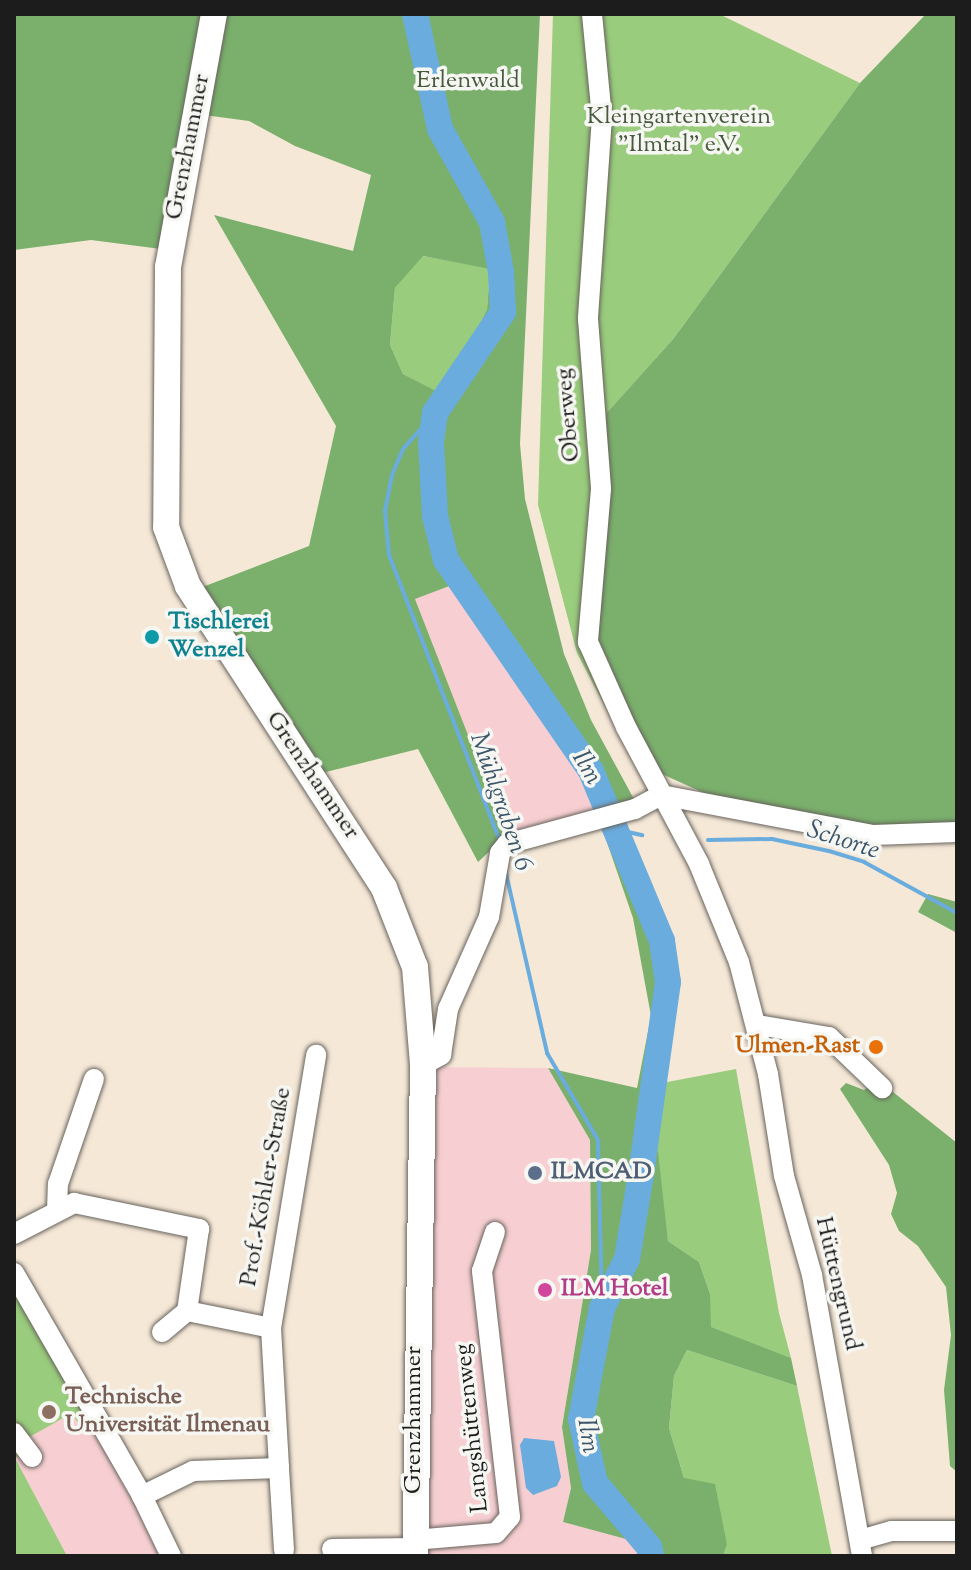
<!DOCTYPE html>
<html>
<head>
<meta charset="utf-8">
<style>
	body { margin:0 }
	#map { position:relative; width:971px; height:1570px; overflow:hidden; background:#f5e8d7; font-family:"Sorts Mill Goudy",serif }
	div>[style] { position:absolute }
	.built>* { inset:0; background:#f7cfd2 }
	.green>* { inset:0; background:#99cc7c }
	.forest>* { inset:0; background:#7ab06c }
	.water>* { inset:0; background:#6aacde }
	.stream>* { height:4px; margin:-2px; padding:0 2px; transform-origin:2px; border-radius:2px; background:#6aacde }
	.river>* { height:26px; margin:-13px; padding:0 13px; transform-origin:13px; border-radius:13px; background:#6aacde }
	.roads { filter:drop-shadow(0 0 2px #68635d) drop-shadow(0 0 2px #68635d) }
	.minor>* { height:20px; margin:-10px; padding:0 10px; transform-origin:10px; border-radius:10px; background:#fff }
	.major>* { height:26px; margin:-13px; padding:0 13px; transform-origin:13px; border-radius:13px; background:#fff }
	.dots>* { width:22px; height:22px; translate:-50% -50%; box-sizing:border-box; border:4px solid #f6f6f2; border-radius:50% }
	span { translate:-50% -50%; white-space:nowrap; text-align:center; line-height:1.15; -webkit-text-stroke:7px #f6f6f2; paint-order:stroke }
	.park-label { font-size:24px; color:#485a3e }
	.street-label { font-size:24px; color:#1c1c1c }
	.culture-label { font-size:24px; color:#0d838f; font-weight:700 }
	.left { translate:0 -50%; text-align:left }
	.food-label { font-size:24px; color:#c56008; font-weight:700 }
	.right { translate:-100% -50%; text-align:right }
	.service-label { font-size:24px; color:#4e5e75; font-weight:700 }
	.hotel-label { font-size:24px; color:#b23c85; font-weight:700 }
	.education-label { font-size:24px; color:#785e54; font-weight:700 }
	.water-label { font-size:26px; color:#3b566a; font-style:italic }
	.frame { position:absolute; inset:0; border:16px solid #1c1c1c; pointer-events:none }
</style>
</head>
<body>
<div id="map">
	<div class="built">
		<div style="clip-path:polygon(451px 585px,544px 711px,596px 769px,600px 812px,507px 835px,415px 599px)"></div>
		<div style="clip-path:polygon(438px 1067px,548px 1068px,590px 1140px,591px 1250px,562px 1427px,571px 1488px,563px 1522px,638px 1542px,638px 1556px,429px 1556px,424px 1471px,430px 1169px)"></div>
		<div style="clip-path:polygon(14px 1294px,145px 1517px,161px 1556px,14px 1556px)"></div>
	</div>
	<div class="green">
		<div style="clip-path:polygon(553px 14px,719px 14px,860px 83px,674px 338px,603px 417px,610px 716px,577px 653px,538px 505px)"></div>
		<div style="clip-path:polygon(422px 256px,490px 268px,487px 309px,463px 359px,439px 393px,403px 374px,390px 345px,395px 288px)"></div>
		<div style="clip-path:polygon(736px 1069px,779px 1313px,791px 1358px,710px 1327px,710px 1294px,699px 1262px,668px 1241px,653px 1146px,662px 1083px)"></div>
		<div style="clip-path:polygon(14px 1286px,85px 1410px,78px 1423px,72px 1413px,24px 1440px,29px 1451px,15px 1458px,67px 1556px,14px 1556px)"></div>
		<div style="clip-path:polygon(687px 1350px,797px 1386px,832px 1556px,723px 1556px,727px 1545px,684px 1478px,669px 1428px,674px 1376px)"></div>
	</div>
	<div class="forest">
		<div style="clip-path:polygon(14px 14px,208px 14px,161px 249px,91px 240px,14px 250px)"></div>
		<div style="clip-path:polygon(evenodd,223px 14px,540px 14px,520px 444px,525px 499px,564px 654px,591px 720px,635px 801px,600px 812px,596px 769px,544px 711px,452px 585px,415px 599px,507px 835px,478px 862px,418px 749px,318px 774px,200px 588px,309px 546px,336px 426px,214px 215px,353px 251px,371px 175px,295px 146px,249px 121px,204px 115px,223px 14px,423px 256px,490px 269px,487px 309px,463px 359px,438px 392px,403px 374px,390px 345px,395px 288px,423px 256px)"></div>
		<div style="clip-path:polygon(926px 14px,957px 14px,957px 824px,887px 831px,704px 793px,662px 774px,591px 638px,603px 417px,674px 338px,860px 83px)"></div>
		<div style="clip-path:polygon(624px 821px,673px 973px,653px 1146px,658px 1152px,668px 1241px,699px 1262px,710px 1294px,711px 1327px,791px 1358px,797px 1386px,687px 1350px,674px 1376px,669px 1428px,684px 1478px,715px 1484px,727px 1545px,723px 1556px,638px 1556px,637px 1542px,563px 1522px,571px 1488px,562px 1427px,591px 1250px,590px 1140px,548px 1068px,637px 1088px,651px 1016px,633px 918px,600px 822px)"></div>
		<div style="clip-path:polygon(928px 894px,957px 902px,957px 933px,918px 912px)"></div>
		<div style="clip-path:polygon(878px 1080px,957px 1143px,957px 1472px,950px 1466px,944px 1390px,951px 1335px,946px 1287px,918px 1246px,899px 1231px,891px 1214px,897px 1193px,889px 1165px,840px 1089px,846px 1083px,864px 1090px)"></div>
	</div>
	<div class="water">
		<div style="clip-path:polygon(524px 1438px,554px 1441px,561px 1477px,557px 1486px,533px 1495px,526px 1488px,520px 1445px)"></div>
	</div>
	<div class="stream">
		<div style="left:435px;top:413px;width:48px;rotate:131.6deg"></div>
		<div style="left:403px;top:449px;width:28px;rotate:113deg"></div>
		<div style="left:392px;top:475px;width:37px;rotate:101deg"></div>
		<div style="left:385px;top:511px;width:44px;rotate:84.8deg"></div>
		<div style="left:389px;top:555px;width:307px;rotate:68.8deg"></div>
		<div style="left:615px;top:829px;width:28px;rotate:13deg"></div>
		<div style="left:708px;top:840px;width:64px;rotate:-0.9deg"></div>
		<div style="left:772px;top:839px;width:58px;rotate:11.9deg"></div>
		<div style="left:829px;top:851px;width:37px;rotate:17deg"></div>
		<div style="left:864px;top:862px;width:106px;rotate:28.7deg"></div>
		<div style="left:505px;top:869px;width:189px;rotate:77.1deg"></div>
		<div style="left:547px;top:1053px;width:101px;rotate:59.6deg"></div>
		<div style="left:598px;top:1140px;width:168px;rotate:88.6deg"></div>
	</div>
	<div class="river">
		<div style="left:415px;top:14px;width:118px;rotate:77.7deg"></div>
		<div style="left:440px;top:129px;width:107px;rotate:60.8deg"></div>
		<div style="left:492px;top:222px;width:51px;rotate:79.8deg"></div>
		<div style="left:501px;top:272px;width:40px;rotate:87.1deg"></div>
		<div style="left:503px;top:312px;width:122px;rotate:124deg"></div>
		<div style="left:435px;top:413px;width:29px;rotate:98deg"></div>
		<div style="left:431px;top:442px;width:74px;rotate:86.9deg"></div>
		<div style="left:435px;top:516px;width:45px;rotate:76deg"></div>
		<div style="left:446px;top:560px;width:256px;rotate:55.5deg"></div>
		<div style="left:591px;top:771px;width:184px;rotate:67.3deg"></div>
		<div style="left:662px;top:941px;width:41px;rotate:81.7deg"></div>
		<div style="left:668px;top:982px;width:200px;rotate:98deg"></div>
		<div style="left:640px;top:1180px;width:80px;rotate:99.3deg"></div>
		<div style="left:627px;top:1259px;width:55px;rotate:117deg"></div>
		<div style="left:602px;top:1308px;width:113px;rotate:100.7deg"></div>
		<div style="left:581px;top:1419px;width:66px;rotate:77.7deg"></div>
		<div style="left:595px;top:1483px;width:84px;rotate:49.8deg"></div>
		<div style="left:649px;top:1547px;width:9px;rotate:77deg"></div>
	</div>
	<div class="roads">
		<div class="minor">
			<div style="left:592px;top:14px;width:103px;rotate:84.5deg"></div>
			<div style="left:602px;top:117px;width:202px;rotate:94deg"></div>
			<div style="left:588px;top:319px;width:170px;rotate:85.6deg"></div>
			<div style="left:601px;top:489px;width:154px;rotate:94.9deg"></div>
			<div style="left:588px;top:642px;width:93px;rotate:65.9deg"></div>
			<div style="left:626px;top:727px;width:155px;rotate:61.9deg"></div>
			<div style="left:699px;top:864px;width:106px;rotate:67.8deg"></div>
			<div style="left:739px;top:962px;width:116px;rotate:75.5deg"></div>
			<div style="left:768px;top:1074px;width:103px;rotate:81.1deg"></div>
			<div style="left:784px;top:1176px;width:103px;rotate:74.2deg"></div>
			<div style="left:812px;top:1275px;width:285px;rotate:79.9deg"></div>
			<div style="left:661px;top:795px;width:216px;rotate:10.7deg"></div>
			<div style="left:873px;top:835px;width:84px;rotate:-2deg"></div>
			<div style="left:758px;top:1025px;width:72px;rotate:9.6deg"></div>
			<div style="left:829px;top:1037px;width:74px;rotate:43.9deg"></div>
			<div style="left:423px;top:1065px;width:21px;rotate:-29deg"></div>
			<div style="left:441px;top:1055px;width:47px;rotate:-81.3deg"></div>
			<div style="left:448px;top:1009px;width:101px;rotate:-66deg"></div>
			<div style="left:489px;top:917px;width:65px;rotate:-80.2deg"></div>
			<div style="left:500px;top:853px;width:11px;rotate:-52deg"></div>
			<div style="left:507px;top:844px;width:133px;rotate:-15.3deg"></div>
			<div style="left:635px;top:809px;width:30px;rotate:-28deg"></div>
			<div style="left:57px;top:1210px;width:26px;rotate:-88deg"></div>
			<div style="left:58px;top:1184px;width:111px;rotate:-71.1deg"></div>
			<div style="left:14px;top:1234px;width:68px;rotate:-27.3deg"></div>
			<div style="left:74px;top:1203px;width:128px;rotate:11.7deg"></div>
			<div style="left:199px;top:1229px;width:83px;rotate:98.3deg"></div>
			<div style="left:187px;top:1311px;width:86px;rotate:11.4deg"></div>
			<div style="left:271px;top:1328px;width:140px;rotate:86.7deg"></div>
			<div style="left:279px;top:1468px;width:86px;rotate:178deg"></div>
			<div style="left:193px;top:1471px;width:57px;rotate:153.9deg"></div>
			<div style="left:14px;top:1273px;width:257px;rotate:60.1deg"></div>
			<div style="left:142px;top:1496px;width:67px;rotate:64.2deg"></div>
			<div style="left:271px;top:1328px;width:277px;rotate:-80.6deg"></div>
			<div style="left:162px;top:1332px;width:33px;rotate:-40deg"></div>
			<div style="left:14px;top:1433px;width:30px;rotate:53deg"></div>
			<div style="left:279px;top:1468px;width:82px;rotate:86.5deg"></div>
			<div style="left:414px;top:1540px;width:82px;rotate:-4.9deg"></div>
			<div style="left:496px;top:1533px;width:21px;rotate:-49deg"></div>
			<div style="left:510px;top:1517px;width:248px;rotate:-96.5deg"></div>
			<div style="left:482px;top:1271px;width:41px;rotate:-71.6deg"></div>
			<div style="left:860px;top:1540px;width:33px;rotate:-16deg"></div>
			<div style="left:892px;top:1531px;width:65px"></div>
			<div style="left:332px;top:1549px;width:83px;rotate:-0.7deg"></div>
		</div>
		<div class="major">
			<div style="left:214px;top:14px;width:257px;rotate:100.3deg"></div>
			<div style="left:168px;top:267px;width:260px;rotate:90.4deg"></div>
			<div style="left:166px;top:527px;width:63px;rotate:69.6deg"></div>
			<div style="left:188px;top:586px;width:360px;rotate:57deg"></div>
			<div style="left:384px;top:888px;width:85px;rotate:68.6deg"></div>
			<div style="left:415px;top:967px;width:98px;rotate:85.3deg"></div>
			<div style="left:423px;top:1065px;width:491px;rotate:90.9deg"></div>
		</div>
	</div>
	<div class="dots">
		<div style="left:152px;top:637px;background:#0f9aa8"></div>
		<div style="left:876px;top:1047px;background:#e8710a"></div>
		<div style="left:535px;top:1173px;background:#5c6f8a"></div>
		<div style="left:545px;top:1290px;background:#d1479c"></div>
		<div style="left:49px;top:1412px;background:#8d6e63"></div>
	</div>
	<div class="park-label">
		<span style="left:468px;top:82px">Erlenwald</span>
		<span style="left:679px;top:132px">Kleingartenverein<br>"Ilmtal" e.V.</span>
	</div>
	<div class="street-label">
		<span style="left:189px;top:147px;rotate:-79deg">Grenzhammer</span>
		<span style="left:569px;top:415px;rotate:-95deg">Oberweg</span>
		<span style="left:312px;top:776px;rotate:56deg">Grenzhammer</span>
		<span style="left:267px;top:1187px;rotate:-80deg">Prof.-Köhler-Straße</span>
		<span style="left:837px;top:1284px;rotate:77deg">Hüttengrund</span>
		<span style="left:415px;top:1420px;rotate:-90deg">Grenzhammer</span>
		<span style="left:473px;top:1428px;rotate:-96deg">Langshüttenweg</span>
	</div>
	<div class="culture-label">
		<span class="left" style="left:168px;top:637px">Tischlerei<br>Wenzel</span>
	</div>
	<div class="food-label">
		<span class="right" style="left:860px;top:1047px">Ulmen-Rast</span>
	</div>
	<div class="service-label">
		<span class="left" style="left:551px;top:1173px">ILMCAD</span>
	</div>
	<div class="hotel-label">
		<span class="left" style="left:561px;top:1290px">ILM Hotel</span>
	</div>
	<div class="education-label">
		<span class="left" style="left:65px;top:1412px">Technische<br>Universität Ilmenau</span>
	</div>
	<div class="water-label">
		<span style="left:586px;top:768px;rotate:60deg">Ilm</span>
		<span style="left:500px;top:802px;rotate:71deg">Mühlgraben 6</span>
		<span style="left:843px;top:841px;rotate:18deg">Schorte</span>
		<span style="left:587px;top:1436px;rotate:82deg">Ilm</span>
	</div>
	<div class="frame"></div>
</div>
</body>
</html>
